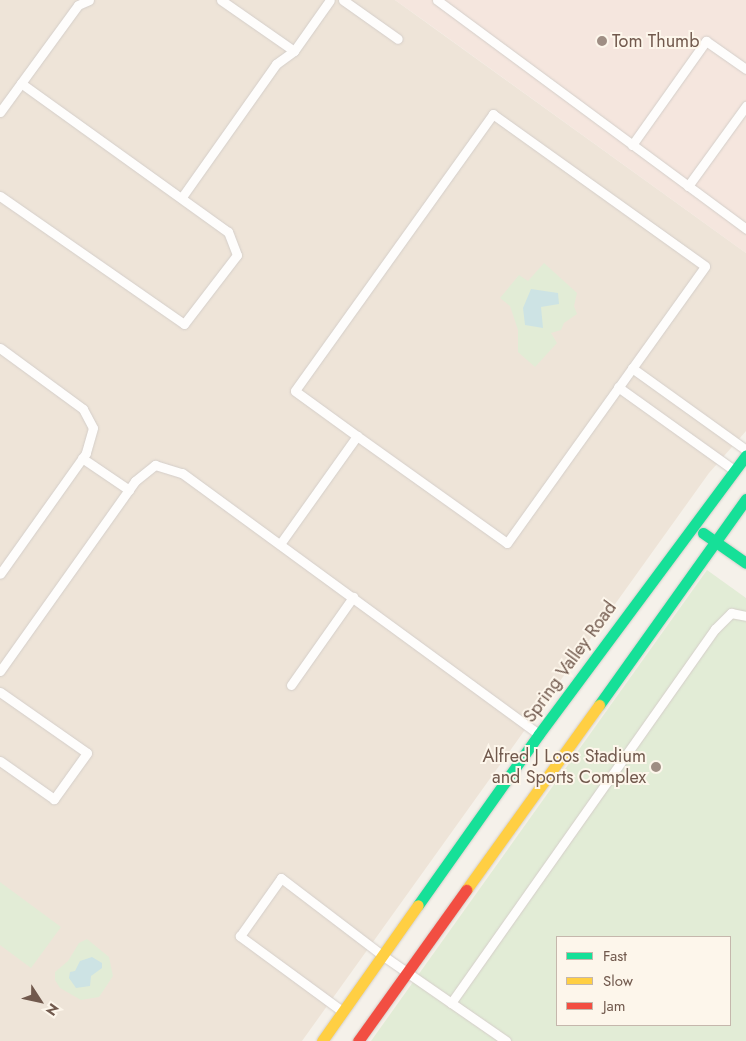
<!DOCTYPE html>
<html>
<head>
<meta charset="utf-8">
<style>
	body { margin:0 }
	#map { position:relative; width:746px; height:1041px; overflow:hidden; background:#f5f1ea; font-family:Jost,sans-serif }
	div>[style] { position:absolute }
	.residential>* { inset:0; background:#eee4d8 }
	.commercial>* { inset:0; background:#f5e6de }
	.green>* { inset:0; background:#e2ecd6 }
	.water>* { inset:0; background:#cde3e4 }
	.roads { filter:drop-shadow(0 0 1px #d4cec9) drop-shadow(0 0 1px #d4cec9) }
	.lane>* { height:9px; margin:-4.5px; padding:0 4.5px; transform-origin:4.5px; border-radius:4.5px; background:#fefdfc }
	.fast>* { height:11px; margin:-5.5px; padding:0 5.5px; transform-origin:5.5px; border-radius:5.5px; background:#16e098 }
	.slow>* { height:11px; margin:-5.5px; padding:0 5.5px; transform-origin:5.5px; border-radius:5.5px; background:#ffcf43 }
	.jam>* { height:11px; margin:-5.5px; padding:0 5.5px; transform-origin:5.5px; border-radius:5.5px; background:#f24e42 }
	.dots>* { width:14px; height:14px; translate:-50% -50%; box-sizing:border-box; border:2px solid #fdf6eb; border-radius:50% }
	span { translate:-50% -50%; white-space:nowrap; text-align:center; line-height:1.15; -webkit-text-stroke:4px #fdf6eb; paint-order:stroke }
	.poi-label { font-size:18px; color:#71594d }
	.left { translate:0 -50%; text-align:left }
	.right { translate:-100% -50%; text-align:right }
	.street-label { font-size:18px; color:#71594d }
	.legend { position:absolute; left:556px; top:936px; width:175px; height:90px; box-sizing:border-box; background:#fdf6eb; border:1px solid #c5b7ac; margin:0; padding:6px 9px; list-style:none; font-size:15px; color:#71594d }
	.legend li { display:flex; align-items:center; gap:10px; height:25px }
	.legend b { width:25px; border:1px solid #c5b7ac }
	.north { position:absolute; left:15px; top:976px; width:50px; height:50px; -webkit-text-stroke:4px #fdf6eb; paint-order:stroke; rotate:125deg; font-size:14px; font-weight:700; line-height:20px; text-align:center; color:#71594d }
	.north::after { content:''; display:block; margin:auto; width:18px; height:22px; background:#71594d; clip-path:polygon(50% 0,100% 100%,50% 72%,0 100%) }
</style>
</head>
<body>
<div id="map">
	<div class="residential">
		<div style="clip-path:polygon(0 0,395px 0,746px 253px,746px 431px,709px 473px,302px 1041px,0 1041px)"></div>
	</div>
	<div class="commercial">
		<div style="clip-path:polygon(395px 0,746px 0,746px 253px,426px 22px)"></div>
	</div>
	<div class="green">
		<div style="clip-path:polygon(544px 263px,577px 293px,574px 306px,577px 314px,564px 323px,561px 330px,551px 333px,557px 343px,535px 367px,518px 352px,518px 330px,510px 306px,500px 298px,519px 275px,528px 281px)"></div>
		<div style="clip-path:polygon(evenodd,707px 570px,746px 598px,746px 1041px,371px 1041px,707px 570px,557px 937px,730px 937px,730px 1025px,557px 1025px,557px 937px)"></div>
		<div style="clip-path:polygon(0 882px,61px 927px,31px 968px,0 945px)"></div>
		<div style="clip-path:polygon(87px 939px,109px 957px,113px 976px,99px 997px,81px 1000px,60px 988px,55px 980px,55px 972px,68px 961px,79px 943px)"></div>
	</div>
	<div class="water">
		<div style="clip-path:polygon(531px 289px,558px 293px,559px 304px,541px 307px,543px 328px,525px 325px,523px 308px)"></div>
		<div style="clip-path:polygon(92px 957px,102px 963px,102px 968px,91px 976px,90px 986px,76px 988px,69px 978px,70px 972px,75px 971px,80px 961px)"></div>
	</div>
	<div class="roads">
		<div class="lane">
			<div style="left:221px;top:0;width:89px;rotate:34.9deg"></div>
			<div style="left:294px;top:51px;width:62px;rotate:-54.8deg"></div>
			<div style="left:343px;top:0;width:67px;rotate:35.3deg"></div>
			<div style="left:437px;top:0;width:385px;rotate:36.5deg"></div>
			<div style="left:0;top:112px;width:132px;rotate:-53.9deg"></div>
			<div style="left:78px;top:5px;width:12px;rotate:-24deg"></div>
			<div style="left:632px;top:145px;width:128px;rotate:-54.6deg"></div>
			<div style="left:706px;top:41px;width:49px;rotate:35deg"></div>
			<div style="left:688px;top:186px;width:99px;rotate:-54.1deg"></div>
			<div style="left:0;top:196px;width:224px;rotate:34.8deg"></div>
			<div style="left:184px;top:324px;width:87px;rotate:-52.5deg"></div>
			<div style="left:237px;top:255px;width:25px;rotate:-111deg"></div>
			<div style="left:228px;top:232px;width:255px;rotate:-144.3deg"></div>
			<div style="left:182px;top:197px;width:163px;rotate:-54.7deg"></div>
			<div style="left:276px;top:64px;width:22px;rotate:-36deg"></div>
			<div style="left:0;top:348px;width:103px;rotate:36.3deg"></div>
			<div style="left:83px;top:409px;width:21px;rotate:62deg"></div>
			<div style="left:93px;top:428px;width:26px;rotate:106deg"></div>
			<div style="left:86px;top:453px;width:148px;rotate:125.4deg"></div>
			<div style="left:632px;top:368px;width:140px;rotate:35.7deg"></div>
			<div style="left:618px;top:387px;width:143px;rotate:35.6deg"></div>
			<div style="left:82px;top:458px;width:57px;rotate:34.2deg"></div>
			<div style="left:280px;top:544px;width:133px;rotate:-54.5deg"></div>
			<div style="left:357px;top:436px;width:184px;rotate:35.5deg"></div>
			<div style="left:507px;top:543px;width:340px;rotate:-54.4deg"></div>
			<div style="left:705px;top:266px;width:261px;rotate:-144.4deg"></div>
			<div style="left:493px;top:114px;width:340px;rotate:125.6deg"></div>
			<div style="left:295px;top:391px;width:77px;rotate:36deg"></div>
			<div style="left:0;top:671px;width:233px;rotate:-54.6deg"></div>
			<div style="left:135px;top:481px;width:26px;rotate:-39deg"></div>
			<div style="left:155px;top:465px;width:28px;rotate:17deg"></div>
			<div style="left:182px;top:473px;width:440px;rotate:36.2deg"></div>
			<div style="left:291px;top:685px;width:108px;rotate:-54.8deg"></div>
			<div style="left:0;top:692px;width:106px;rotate:35deg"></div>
			<div style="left:87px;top:753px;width:57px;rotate:125.7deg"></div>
			<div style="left:54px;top:799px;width:66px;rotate:-144.9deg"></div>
			<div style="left:451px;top:1003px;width:458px;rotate:-54.8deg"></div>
			<div style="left:715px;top:629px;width:23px;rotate:-45deg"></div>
			<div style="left:731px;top:613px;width:15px;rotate:11deg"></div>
			<div style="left:342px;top:1011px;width:127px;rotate:-143.7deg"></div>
			<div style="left:240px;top:936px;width:71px;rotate:-54.7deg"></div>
			<div style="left:281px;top:878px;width:127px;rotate:37.3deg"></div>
			<div style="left:382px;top:955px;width:151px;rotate:34.7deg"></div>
		</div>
		<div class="fast">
			<div style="left:703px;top:533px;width:52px;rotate:34.9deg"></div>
			<div style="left:599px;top:705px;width:253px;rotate:-54.5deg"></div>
			<div style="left:418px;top:905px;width:209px;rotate:-54.7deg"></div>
			<div style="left:539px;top:734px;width:347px;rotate:-53.4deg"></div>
		</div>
		<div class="slow">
			<div style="left:466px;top:890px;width:228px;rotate:-54.3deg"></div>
			<div style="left:322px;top:1041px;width:166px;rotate:-54.8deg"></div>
		</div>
		<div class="jam">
			<div style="left:358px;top:1041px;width:186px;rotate:-54.4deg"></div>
		</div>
	</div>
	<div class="dots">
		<div style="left:602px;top:41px;background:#9f8e84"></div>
		<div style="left:656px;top:767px;background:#9f8e84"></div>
	</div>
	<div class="poi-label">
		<span class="left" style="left:612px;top:41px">Tom Thumb</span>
		<span class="right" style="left:646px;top:767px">Alfred J Loos Stadium<br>and Sports Complex</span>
	</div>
	<div class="street-label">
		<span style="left:570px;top:662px;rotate:-54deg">Spring Valley Road</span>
	</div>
	<ul class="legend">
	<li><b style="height:6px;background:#16e098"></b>Fast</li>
	<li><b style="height:6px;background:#ffcf43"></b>Slow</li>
	<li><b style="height:6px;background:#f24e42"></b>Jam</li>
	</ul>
	<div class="north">N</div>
</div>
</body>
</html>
